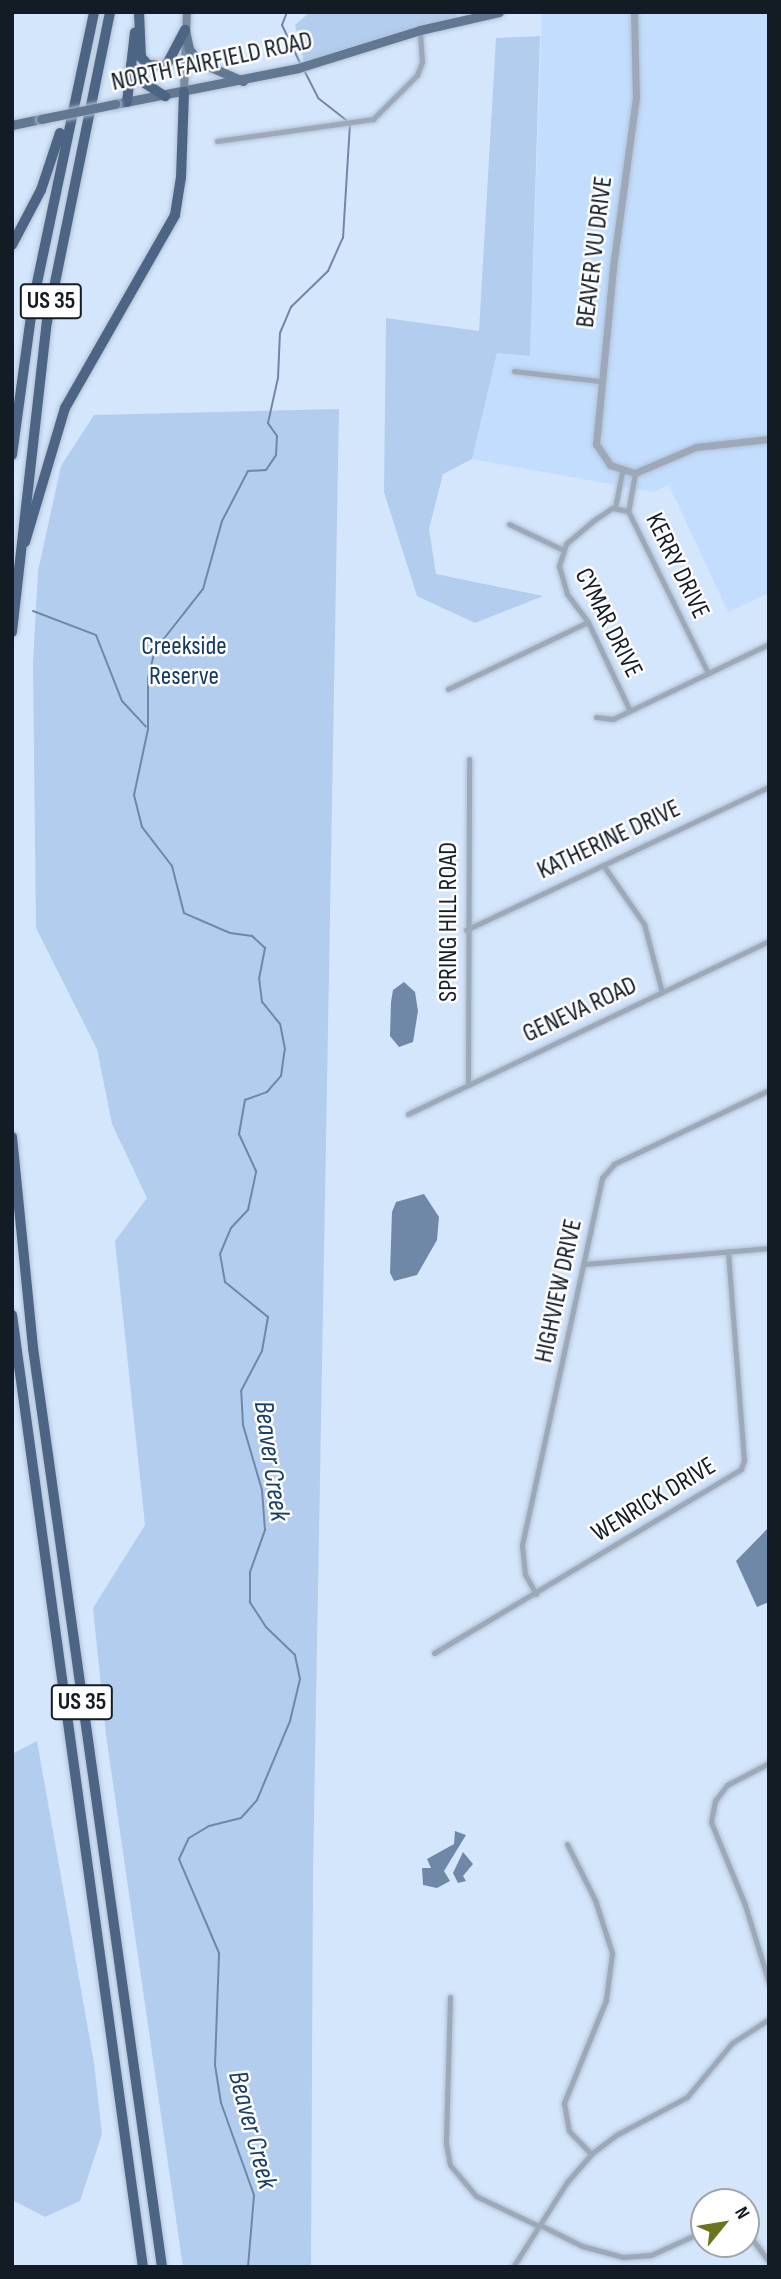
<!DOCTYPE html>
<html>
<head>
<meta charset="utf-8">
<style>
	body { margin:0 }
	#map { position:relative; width:781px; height:2279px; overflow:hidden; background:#d4e6fc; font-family:"Sofia Sans Condensed",sans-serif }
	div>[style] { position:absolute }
	.built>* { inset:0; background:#c2ddfe }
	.green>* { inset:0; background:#b3cdee }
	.water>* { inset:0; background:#6f88a8 }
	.stream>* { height:2px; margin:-1px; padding:0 1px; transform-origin:1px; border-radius:1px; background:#6f88a8 }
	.roads { filter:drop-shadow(0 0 2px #b1c1d5) drop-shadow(0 0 2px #b1c1d5) }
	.minor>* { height:5px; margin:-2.5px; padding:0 2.5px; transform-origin:2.5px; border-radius:2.5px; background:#9da9b8 }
	.tertiary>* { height:7px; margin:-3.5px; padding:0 3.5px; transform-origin:3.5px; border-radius:3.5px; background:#9da9b8 }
	.secondary>* { height:8px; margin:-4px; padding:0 4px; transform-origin:4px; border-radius:4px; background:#7b8ca2 }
	.primary>* { height:9px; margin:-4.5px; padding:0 4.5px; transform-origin:4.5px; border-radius:4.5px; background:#627792 }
	.motorway>* { height:10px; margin:-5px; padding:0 5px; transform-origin:5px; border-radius:5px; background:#4d6584 }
	.bridges { filter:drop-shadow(0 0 2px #b1c1d5) drop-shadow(0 0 2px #b1c1d5) }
	.primary-bridge>* { height:9px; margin:-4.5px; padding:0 4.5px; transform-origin:4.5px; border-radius:4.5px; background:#627792 }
	span { translate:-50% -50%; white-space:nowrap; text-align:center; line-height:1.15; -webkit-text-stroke:5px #fff; paint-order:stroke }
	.shield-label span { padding:2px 5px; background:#fff; border:2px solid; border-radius:5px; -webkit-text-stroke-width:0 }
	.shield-label { font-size:24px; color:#131b25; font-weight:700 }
	.street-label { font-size:26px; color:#131b25 }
	.park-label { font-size:26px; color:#143a65 }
	.water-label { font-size:28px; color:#183e69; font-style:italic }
	.frame { position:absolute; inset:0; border:14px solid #131b25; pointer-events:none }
	.north { position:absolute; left:690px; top:2188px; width:70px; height:70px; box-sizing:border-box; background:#fff; border:2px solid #a1a4a8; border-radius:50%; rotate:60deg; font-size:19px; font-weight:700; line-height:28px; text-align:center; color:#131b25 }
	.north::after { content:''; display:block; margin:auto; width:24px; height:32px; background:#6e741c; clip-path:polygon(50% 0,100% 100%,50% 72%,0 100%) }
</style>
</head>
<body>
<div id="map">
	<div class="built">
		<div style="clip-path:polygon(542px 12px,769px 12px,769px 593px,728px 612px,669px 485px,654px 492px,472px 459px,497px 353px,530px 356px)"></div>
	</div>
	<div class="green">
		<div style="clip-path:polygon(310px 12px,456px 12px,458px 21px,305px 65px,295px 25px)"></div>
		<div style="clip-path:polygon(540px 36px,530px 356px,497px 353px,472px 459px,443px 474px,429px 529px,436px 574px,543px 596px,475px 623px,417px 596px,384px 492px,386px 318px,479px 331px,496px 38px)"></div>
		<div style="clip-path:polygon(339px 409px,313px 1872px,311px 2267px,183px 2267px,106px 1735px,93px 1608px,145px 1525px,115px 1241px,147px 1198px,112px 1124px,97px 1049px,36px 928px,33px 664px,38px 571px,61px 466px,94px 415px)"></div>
		<div style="clip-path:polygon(37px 1741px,94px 2063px,102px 2134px,80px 2201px,45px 2217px,12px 2200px,12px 1754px)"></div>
	</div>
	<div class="water">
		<div style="clip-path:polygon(404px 982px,415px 992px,418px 1011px,413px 1042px,399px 1047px,390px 1036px,391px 1002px,393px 990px)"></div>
		<div style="clip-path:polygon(424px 1194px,439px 1217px,437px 1240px,417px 1275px,394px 1281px,390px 1273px,392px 1212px,396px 1202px)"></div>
		<div style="clip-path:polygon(769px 1527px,769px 1602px,757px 1607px,736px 1561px)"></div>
		<div style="clip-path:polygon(455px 1831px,466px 1835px,444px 1871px,450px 1881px,437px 1888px,423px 1885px,422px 1868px,431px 1868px,427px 1859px,454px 1844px)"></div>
		<div style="clip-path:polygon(463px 1852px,473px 1864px,463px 1876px,466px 1881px,458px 1883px,453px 1873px)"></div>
	</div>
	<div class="stream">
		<div style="left:287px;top:12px;width:14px;rotate:111deg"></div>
		<div style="left:282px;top:25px;width:44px;rotate:64.6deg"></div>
		<div style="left:304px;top:70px;width:31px;rotate:63deg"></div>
		<div style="left:318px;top:98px;width:36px;rotate:38deg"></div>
		<div style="left:33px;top:611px;width:67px;rotate:20.9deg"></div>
		<div style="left:96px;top:635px;width:71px;rotate:68.5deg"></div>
		<div style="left:122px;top:701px;width:35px;rotate:47deg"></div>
		<div style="left:248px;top:2267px;width:72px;rotate:-85.2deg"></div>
		<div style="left:254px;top:2195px;width:98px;rotate:-109.7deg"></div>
		<div style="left:221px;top:2103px;width:39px;rotate:-99deg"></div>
		<div style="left:215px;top:2064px;width:111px;rotate:-87.9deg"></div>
		<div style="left:219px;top:1953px;width:102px;rotate:-113.1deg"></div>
		<div style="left:179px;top:1859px;width:23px;rotate:-65deg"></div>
		<div style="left:189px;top:1838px;width:23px;rotate:-31deg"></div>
		<div style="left:209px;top:1826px;width:33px;rotate:-14deg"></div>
		<div style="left:241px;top:1818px;width:24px;rotate:-48deg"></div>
		<div style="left:257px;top:1800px;width:86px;rotate:-67.3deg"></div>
		<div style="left:290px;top:1721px;width:43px;rotate:-76.6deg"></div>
		<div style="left:300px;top:1679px;width:25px;rotate:-102deg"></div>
		<div style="left:295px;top:1655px;width:40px;rotate:-136deg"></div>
		<div style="left:266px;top:1627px;width:30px;rotate:-123deg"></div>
		<div style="left:250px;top:1602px;width:30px;rotate:-90deg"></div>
		<div style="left:250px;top:1572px;width:45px;rotate:-70.3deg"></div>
		<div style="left:265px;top:1530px;width:40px;rotate:-94.3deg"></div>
		<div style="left:262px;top:1490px;width:68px;rotate:-106.3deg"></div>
		<div style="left:243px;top:1425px;width:34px;rotate:-93deg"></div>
		<div style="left:241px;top:1391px;width:45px;rotate:-62.3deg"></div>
		<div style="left:262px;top:1351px;width:35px;rotate:-80deg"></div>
		<div style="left:268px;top:1317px;width:55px;rotate:-140.9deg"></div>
		<div style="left:225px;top:1282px;width:28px;rotate:-100deg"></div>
		<div style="left:220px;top:1254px;width:28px;rotate:-67deg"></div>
		<div style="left:231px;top:1228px;width:25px;rotate:-47deg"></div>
		<div style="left:248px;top:1210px;width:40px;rotate:-78deg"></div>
		<div style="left:256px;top:1171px;width:41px;rotate:-114.7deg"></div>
		<div style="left:239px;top:1134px;width:35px;rotate:-80deg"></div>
		<div style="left:245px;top:1100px;width:23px;rotate:-20deg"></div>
		<div style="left:267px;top:1092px;width:21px;rotate:-49deg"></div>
		<div style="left:281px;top:1076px;width:27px;rotate:-82deg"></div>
		<div style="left:285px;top:1049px;width:25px;rotate:-101deg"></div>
		<div style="left:280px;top:1024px;width:28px;rotate:-129deg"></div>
		<div style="left:262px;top:1002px;width:23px;rotate:-97deg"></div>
		<div style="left:259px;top:979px;width:32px;rotate:-79deg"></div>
		<div style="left:265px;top:948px;width:18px;rotate:-137deg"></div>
		<div style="left:252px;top:936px;width:22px;rotate:-172deg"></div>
		<div style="left:230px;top:933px;width:50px;rotate:-156.5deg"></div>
		<div style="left:184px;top:913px;width:49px;rotate:-104.3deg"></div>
		<div style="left:172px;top:866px;width:49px;rotate:-127.6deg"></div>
		<div style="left:142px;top:827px;width:33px;rotate:-104deg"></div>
		<div style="left:134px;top:795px;width:67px;rotate:-78deg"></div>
		<div style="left:148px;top:729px;width:51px;rotate:-90deg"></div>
		<div style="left:148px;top:678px;width:29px;rotate:-76deg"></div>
		<div style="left:155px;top:650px;width:78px;rotate:-51.8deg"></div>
		<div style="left:203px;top:589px;width:71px;rotate:-74.4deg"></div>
		<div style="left:222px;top:521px;width:56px;rotate:-62.5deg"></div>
		<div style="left:248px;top:471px;width:18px;rotate:-3deg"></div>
		<div style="left:266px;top:470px;width:18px;rotate:-56deg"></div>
		<div style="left:276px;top:455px;width:19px;rotate:-87deg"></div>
		<div style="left:277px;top:436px;width:16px;rotate:-125deg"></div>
		<div style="left:268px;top:423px;width:46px;rotate:-77.5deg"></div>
		<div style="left:278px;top:378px;width:45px;rotate:-87.5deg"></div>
		<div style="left:280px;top:333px;width:28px;rotate:-67deg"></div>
		<div style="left:291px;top:307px;width:52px;rotate:-44.2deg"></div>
		<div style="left:328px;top:271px;width:36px;rotate:-66deg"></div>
		<div style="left:343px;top:238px;width:114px;rotate:-86.5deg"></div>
	</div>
	<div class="roads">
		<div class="minor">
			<div style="left:217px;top:141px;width:158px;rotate:-8deg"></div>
			<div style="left:373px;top:119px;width:62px;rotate:-45deg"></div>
			<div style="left:417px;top:75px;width:14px;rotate:-69deg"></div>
			<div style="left:422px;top:62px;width:32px;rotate:-94deg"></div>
			<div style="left:514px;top:371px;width:88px;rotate:6.6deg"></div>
			<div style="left:635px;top:473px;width:39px;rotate:100deg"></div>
			<div style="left:628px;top:511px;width:181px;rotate:63.7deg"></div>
			<div style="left:615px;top:508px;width:38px;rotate:-79deg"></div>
			<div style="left:628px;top:511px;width:16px;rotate:-169deg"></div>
			<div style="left:612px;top:508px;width:23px;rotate:146deg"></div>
			<div style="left:593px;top:521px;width:35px;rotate:140deg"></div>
			<div style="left:566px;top:544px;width:23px;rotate:108deg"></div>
			<div style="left:559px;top:566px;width:29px;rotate:74deg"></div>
			<div style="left:567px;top:594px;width:35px;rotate:53deg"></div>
			<div style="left:588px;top:622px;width:98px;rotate:64.7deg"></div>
			<div style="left:509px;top:524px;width:60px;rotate:25.7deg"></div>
			<div style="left:448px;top:689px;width:155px;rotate:-25.6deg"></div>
			<div style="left:596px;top:717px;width:17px;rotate:7deg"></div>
			<div style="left:613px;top:719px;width:173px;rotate:-25.7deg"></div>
			<div style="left:603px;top:865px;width:72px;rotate:55.2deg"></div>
			<div style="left:644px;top:924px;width:70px;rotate:75.2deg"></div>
			<div style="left:466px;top:930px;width:335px;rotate:-25.3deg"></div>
			<div style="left:468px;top:1084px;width:325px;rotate:-89.8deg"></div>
			<div style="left:408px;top:1114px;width:400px;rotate:-25.6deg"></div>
			<div style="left:585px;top:1264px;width:185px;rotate:-5deg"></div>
			<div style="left:536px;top:1594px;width:23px;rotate:-119deg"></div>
			<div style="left:525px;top:1574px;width:29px;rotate:-96deg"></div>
			<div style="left:522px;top:1545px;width:376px;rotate:-77.7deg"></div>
			<div style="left:602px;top:1178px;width:18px;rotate:-49deg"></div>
			<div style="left:614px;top:1164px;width:172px;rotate:-25.5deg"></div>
			<div style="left:434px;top:1653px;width:358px;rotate:-30.9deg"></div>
			<div style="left:741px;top:1469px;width:9px;rotate:-72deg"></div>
			<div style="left:744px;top:1460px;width:209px;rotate:-94.4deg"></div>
			<div style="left:769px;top:1763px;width:47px;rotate:152.4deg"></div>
			<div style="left:727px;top:1785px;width:20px;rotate:127deg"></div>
			<div style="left:715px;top:1801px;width:21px;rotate:101deg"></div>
			<div style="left:711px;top:1822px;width:90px;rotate:67.7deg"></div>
			<div style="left:745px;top:1905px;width:82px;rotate:72.9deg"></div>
			<div style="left:567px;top:1844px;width:63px;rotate:63.4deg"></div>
			<div style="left:595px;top:1900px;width:56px;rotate:72.2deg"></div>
			<div style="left:612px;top:1953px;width:47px;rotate:97.3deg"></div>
			<div style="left:606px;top:2000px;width:111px;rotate:112.2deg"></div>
			<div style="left:564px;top:2103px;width:28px;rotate:80deg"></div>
			<div style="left:569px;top:2131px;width:32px;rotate:46deg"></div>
			<div style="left:450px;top:1997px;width:146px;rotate:91.6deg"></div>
			<div style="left:446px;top:2143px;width:22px;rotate:80deg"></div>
			<div style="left:450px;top:2165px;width:40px;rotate:50deg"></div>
			<div style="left:476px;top:2196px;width:70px;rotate:25.5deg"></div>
			<div style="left:540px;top:2225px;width:47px;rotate:26.6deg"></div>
			<div style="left:582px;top:2246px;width:42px;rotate:15deg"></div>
			<div style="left:623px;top:2257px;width:28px;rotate:-4deg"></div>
			<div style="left:651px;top:2255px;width:58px;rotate:-24.4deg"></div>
			<div style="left:746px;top:2231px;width:39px;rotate:53deg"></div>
			<div style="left:513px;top:2267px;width:101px;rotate:-57.6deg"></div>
			<div style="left:567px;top:2182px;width:37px;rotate:-49deg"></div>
			<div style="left:591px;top:2154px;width:34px;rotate:-37deg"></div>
			<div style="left:618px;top:2134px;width:78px;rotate:-28.2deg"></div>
			<div style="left:687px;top:2097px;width:70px;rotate:-50.2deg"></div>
			<div style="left:732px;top:2043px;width:44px;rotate:-33deg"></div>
		</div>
		<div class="tertiary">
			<div style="left:634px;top:12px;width:85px;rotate:88.7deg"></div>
			<div style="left:636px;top:97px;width:173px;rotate:97.7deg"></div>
			<div style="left:613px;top:268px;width:177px;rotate:95.5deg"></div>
			<div style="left:596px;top:444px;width:25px;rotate:56deg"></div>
			<div style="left:610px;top:465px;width:26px;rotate:18deg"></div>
			<div style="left:635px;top:473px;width:66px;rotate:-23.1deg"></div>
			<div style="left:696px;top:447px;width:73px;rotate:-6.3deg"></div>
		</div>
		<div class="secondary">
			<div style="left:184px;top:92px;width:80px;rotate:-87.9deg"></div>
		</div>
		<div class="primary">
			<div style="left:185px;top:30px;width:19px;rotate:78deg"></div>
			<div style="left:189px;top:49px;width:16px;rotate:52deg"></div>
			<div style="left:199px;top:62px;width:48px;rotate:23.4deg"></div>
			<div style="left:115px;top:104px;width:187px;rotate:-11.1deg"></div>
			<div style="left:298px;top:68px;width:128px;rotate:-17.3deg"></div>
			<div style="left:420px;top:30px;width:81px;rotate:-12.8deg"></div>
			<div style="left:12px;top:125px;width:30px;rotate:-12deg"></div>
		</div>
		<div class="motorway">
			<div style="left:139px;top:12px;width:45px;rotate:87.5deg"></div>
			<div style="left:141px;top:57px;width:11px;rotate:49deg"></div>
			<div style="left:148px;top:65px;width:18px;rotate:3deg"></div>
			<div style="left:166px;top:66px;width:41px;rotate:-62.2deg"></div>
			<div style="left:131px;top:65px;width:17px;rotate:59deg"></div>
			<div style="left:140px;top:80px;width:30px;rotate:33deg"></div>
			<div style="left:127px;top:102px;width:70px;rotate:-83.5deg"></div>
			<div style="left:12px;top:245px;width:62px;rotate:-62.2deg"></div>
			<div style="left:41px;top:190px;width:60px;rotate:-71.6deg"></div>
			<div style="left:12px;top:455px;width:154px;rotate:-82.2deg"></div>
			<div style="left:33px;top:302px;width:296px;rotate:-78.1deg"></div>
			<div style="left:25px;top:542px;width:140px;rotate:-73.4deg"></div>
			<div style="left:65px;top:408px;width:222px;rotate:-60.3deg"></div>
			<div style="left:175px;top:215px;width:37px;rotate:-81deg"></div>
			<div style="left:181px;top:178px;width:86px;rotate:-88deg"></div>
			<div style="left:12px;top:632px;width:312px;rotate:-83.6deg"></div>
			<div style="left:47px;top:322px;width:316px;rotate:-78.5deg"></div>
			<div style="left:12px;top:1137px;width:212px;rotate:84.3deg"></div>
			<div style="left:33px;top:1348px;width:928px;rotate:82.01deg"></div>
			<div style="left:12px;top:1315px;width:961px;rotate:82.17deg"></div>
		</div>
	</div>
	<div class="bridges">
		<div class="primary-bridge">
			<div style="left:41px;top:119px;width:76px;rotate:-11.5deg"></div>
		</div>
	</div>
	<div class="shield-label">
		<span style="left:51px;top:301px">US 35</span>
		<span style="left:82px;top:1702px">US 35</span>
	</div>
	<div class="street-label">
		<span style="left:212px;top:62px;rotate:-12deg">NORTH FAIRFIELD ROAD</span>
		<span style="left:595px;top:252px;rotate:-83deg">BEAVER VU DRIVE</span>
		<span style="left:677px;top:566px;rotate:64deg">KERRY DRIVE</span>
		<span style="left:608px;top:623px;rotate:63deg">CYMAR DRIVE</span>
		<span style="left:609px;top:840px;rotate:-25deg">KATHERINE DRIVE</span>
		<span style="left:449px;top:922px;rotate:-90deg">SPRING HILL ROAD</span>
		<span style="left:580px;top:1010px;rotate:-25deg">GENEVA ROAD</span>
		<span style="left:559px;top:1291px;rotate:-78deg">HIGHVIEW DRIVE</span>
		<span style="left:654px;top:1500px;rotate:-31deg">WENRICK DRIVE</span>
	</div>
	<div class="park-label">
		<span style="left:184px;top:662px">Creekside<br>Reserve</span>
	</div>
	<div class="water-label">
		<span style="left:271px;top:1461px;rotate:82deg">Beaver Creek</span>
		<span style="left:252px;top:2130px;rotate:75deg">Beaver Creek</span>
	</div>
	<div class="frame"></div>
	<div class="north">N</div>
</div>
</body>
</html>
